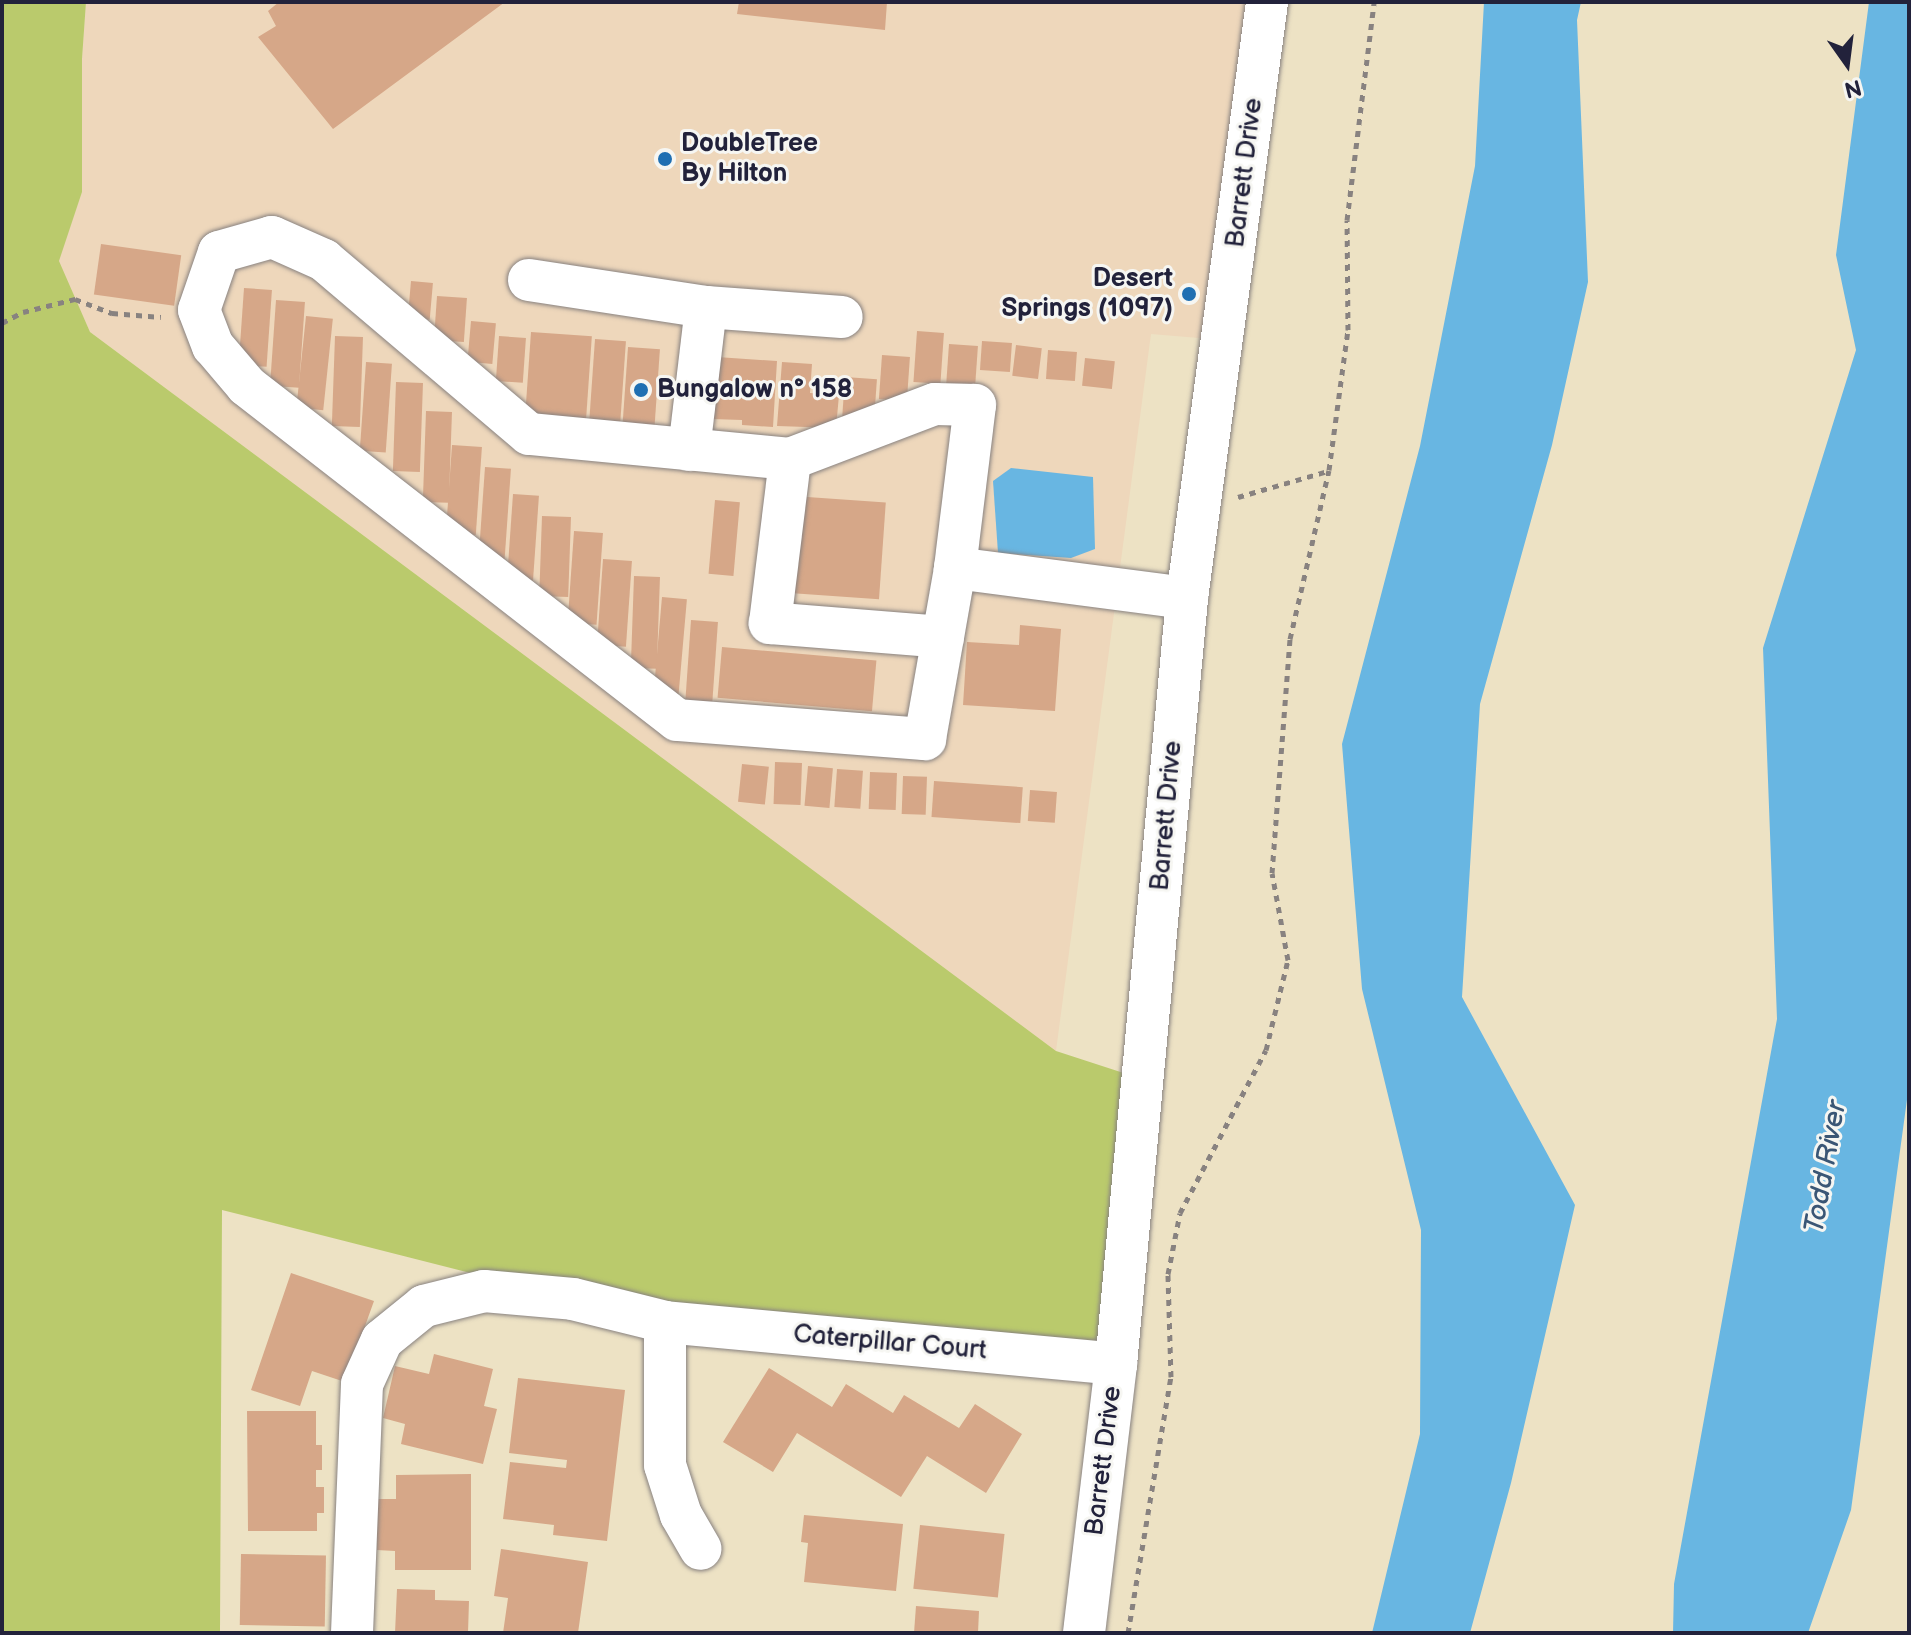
<!DOCTYPE html>
<html>
<head>
<meta charset="utf-8">
<style>
	body { margin:0 }
	#map { position:relative; width:1911px; height:1635px; overflow:hidden; background:#ede2c4; font-family:"Balsamiq Sans",sans-serif }
	div>[style] { position:absolute }
	.built>* { inset:0; background:#eed7bb }
	.green>* { inset:0; background:#baca6c }
	.water>* { inset:0; background:#68b6e2 }
	.building>* { inset:0; background:#d6a788; transform-origin:0 0 }
	.path>* { height:5px; margin-top:-2.5px; transform-origin:0; background:repeating-linear-gradient(90deg,#888280 0 6px,transparent 0 12px) }
	.roads { filter:drop-shadow(0 0 2px #888280) drop-shadow(0 0 2px #888280) }
	.minor>* { height:42px; margin:-21px; padding:0 21px; transform-origin:21px; border-radius:21px; background:#fff }
	.dots>* { width:22px; height:22px; translate:-50% -50%; box-sizing:border-box; border:4px solid #f6f6f2; border-radius:50% }
	span { translate:-50% -50%; white-space:nowrap; text-align:center; line-height:1.15; -webkit-text-stroke:6px #f6f6f2; paint-order:stroke }
	.poi-label { font-size:26px; color:#22223b; font-weight:700 }
	.left { translate:0 -50%; text-align:left }
	.right { translate:-100% -50%; text-align:right }
	.street-label { font-size:26px; color:#22223b }
	.water-label { font-size:28px; color:#3a5675; font-style:italic }
	.frame { position:absolute; inset:0; border:4px solid #22223b; pointer-events:none }
	.north { position:absolute; left:1807px; top:24px; width:80px; height:80px; -webkit-text-stroke:6px #f6f6f2; paint-order:stroke; rotate:166deg; font-size:22px; font-weight:700; line-height:32px; text-align:center; color:#22223b }
	.north::after { content:''; display:block; margin:auto; width:28px; height:36px; background:#22223b; clip-path:polygon(50% 0,100% 100%,50% 72%,0 100%) }
</style>
</head>
<body>
<div id="map">
	<div class="built">
		<div style="clip-path:polygon(86px 2px,1267px 2px,1223px 340px,1151px 334px,1056px 1051px,90px 332px,58px 261px,82px 192px,82px 59px)"></div>
	</div>
	<div class="green">
		<div style="clip-path:polygon(2px 2px,86px 2px,82px 59px,82px 192px,59px 261px,90px 332px,1056px 1051px,1142px 1079px,1116px 1364px,573px 1299px,222px 1210px,220px 1633px,2px 1633px)"></div>
	</div>
	<div class="water">
		<div style="clip-path:polygon(1484px 2px,1581px 2px,1577px 20px,1588px 282px,1552px 445px,1480px 704px,1462px 997px,1575px 1205px,1511px 1483px,1470px 1633px,1372px 1633px,1420px 1434px,1421px 1230px,1362px 989px,1342px 744px,1420px 446px,1475px 166px)"></div>
		<div style="clip-path:polygon(1869px 2px,1909px 2px,1909px 1085px,1851px 1510px,1808px 1633px,1673px 1633px,1674px 1584px,1777px 1019px,1763px 648px,1856px 350px,1836px 255px)"></div>
		<div style="clip-path:polygon(1011px 468px,1093px 477px,1095px 549px,1071px 558px,998px 553px,993px 481px)"></div>
	</div>
	<div class="building">
		<div style="clip-path:polygon(279px 2px,505px 2px,333px 129px,258px 37px,276px 26px,268px 11px)"></div>
		<div style="clip-path:polygon(739px 2px,887px 2px,885px 30px,737px 14px)"></div>
		<div style="left:101px;top:244px;width:81px;height:51px;rotate:8deg"></div>
		<div style="left:411px;top:281px;width:22px;height:37px;rotate:5deg"></div>
		<div style="left:244px;top:288px;width:28px;height:77px;rotate:4deg"></div>
		<div style="left:437px;top:296px;width:30px;height:44px;rotate:4deg"></div>
		<div style="left:276px;top:300px;width:29px;height:86px;rotate:4deg"></div>
		<div style="left:306px;top:316px;width:27px;height:92px;rotate:6deg"></div>
		<div style="left:471px;top:321px;width:25px;height:41px;rotate:5deg"></div>
		<div style="left:917px;top:331px;width:27px;height:51px;rotate:4deg"></div>
		<div style="left:531px;top:332px;width:61px;height:86px;rotate:4deg"></div>
		<div style="left:335px;top:336px;width:28px;height:90px;rotate:2deg"></div>
		<div style="left:499px;top:336px;width:27px;height:45px;rotate:4deg"></div>
		<div style="left:595px;top:339px;width:31px;height:89px;rotate:4deg"></div>
		<div style="left:982px;top:341px;width:30px;height:29px;rotate:4deg"></div>
		<div style="left:949px;top:344px;width:29px;height:42px;rotate:4deg"></div>
		<div style="left:1016px;top:345px;width:26px;height:31px;rotate:7deg"></div>
		<div style="left:628px;top:347px;width:32px;height:84px;rotate:4deg"></div>
		<div style="left:1048px;top:350px;width:29px;height:29px;rotate:4deg"></div>
		<div style="left:882px;top:355px;width:28px;height:44px;rotate:4deg"></div>
		<div style="clip-path:polygon(717px 357px,777px 361px,773px 427px,742px 425px,742px 420px,712px 419px)"></div>
		<div style="left:1085px;top:358px;width:30px;height:28px;rotate:6deg"></div>
		<div style="left:366px;top:362px;width:26px;height:89px;rotate:4deg"></div>
		<div style="clip-path:polygon(782px 362px,812px 364px,810px 393px,839px 395px,836px 428px,777px 426px)"></div>
		<div style="left:845px;top:377px;width:32px;height:41px;rotate:4deg"></div>
		<div style="left:396px;top:382px;width:27px;height:89px;rotate:2deg"></div>
		<div style="left:426px;top:411px;width:26px;height:91px;rotate:2deg"></div>
		<div style="left:452px;top:445px;width:30px;height:88px;rotate:4deg"></div>
		<div style="left:485px;top:467px;width:26px;height:92px;rotate:4deg"></div>
		<div style="left:513px;top:494px;width:26px;height:85px;rotate:4deg"></div>
		<div style="left:793px;top:496px;width:93px;height:97px;rotate:4deg"></div>
		<div style="left:715px;top:500px;width:25px;height:74px;rotate:5deg"></div>
		<div style="left:542px;top:516px;width:29px;height:80px;rotate:2deg"></div>
		<div style="left:574px;top:531px;width:29px;height:92px;rotate:4deg"></div>
		<div style="left:603px;top:559px;width:29px;height:86px;rotate:4deg"></div>
		<div style="left:634px;top:576px;width:26px;height:92px;rotate:2deg"></div>
		<div style="left:662px;top:597px;width:25px;height:96px;rotate:5deg"></div>
		<div style="left:691px;top:620px;width:27px;height:91px;rotate:4deg"></div>
		<div style="clip-path:polygon(1020px 625px,1061px 629px,1055px 711px,963px 705px,967px 642px,1019px 645px)"></div>
		<div style="left:722px;top:647px;width:155px;height:51px;rotate:5deg"></div>
		<div style="left:775px;top:762px;width:27px;height:42px;rotate:2deg"></div>
		<div style="left:742px;top:764px;width:27px;height:38px;rotate:6deg"></div>
		<div style="left:808px;top:766px;width:25px;height:40px;rotate:5deg"></div>
		<div style="left:837px;top:769px;width:26px;height:38px;rotate:4deg"></div>
		<div style="left:870px;top:772px;width:27px;height:37px;rotate:2deg"></div>
		<div style="left:903px;top:776px;width:24px;height:38px;rotate:2deg"></div>
		<div style="left:934px;top:781px;width:89px;height:36px;rotate:4deg"></div>
		<div style="left:1030px;top:790px;width:27px;height:31px;rotate:4deg"></div>
		<div style="clip-path:polygon(291px 1273px,374px 1301px,345px 1382px,312px 1371px,300px 1406px,251px 1390px)"></div>
		<div style="clip-path:polygon(434px 1354px,493px 1369px,484px 1406px,497px 1409px,483px 1464px,401px 1444px,405px 1424px,383px 1418px,395px 1366px,429px 1374px)"></div>
		<div style="clip-path:polygon(769px 1368px,832px 1407px,846px 1384px,893px 1413px,904px 1395px,959px 1428px,975px 1404px,1022px 1434px,986px 1493px,927px 1456px,901px 1497px,797px 1433px,773px 1472px,723px 1442px)"></div>
		<div style="clip-path:polygon(518px 1378px,625px 1390px,607px 1541px,553px 1535px,554px 1525px,503px 1519px,510px 1462px,566px 1468px,567px 1460px,509px 1453px)"></div>
		<div style="clip-path:polygon(247px 1411px,316px 1411px,316px 1445px,322px 1445px,322px 1470px,316px 1470px,316px 1487px,324px 1487px,324px 1513px,317px 1513px,317px 1531px,248px 1531px)"></div>
		<div style="clip-path:polygon(471px 1474px,471px 1570px,395px 1570px,395px 1551px,377px 1550px,377px 1499px,396px 1499px,396px 1475px)"></div>
		<div style="clip-path:polygon(804px 1515px,903px 1524px,896px 1591px,804px 1582px,808px 1543px,801px 1542px)"></div>
		<div style="left:920px;top:1525px;width:85px;height:64px;rotate:6deg"></div>
		<div style="clip-path:polygon(501px 1549px,588px 1562px,578px 1633px,503px 1633px,508px 1598px,494px 1596px)"></div>
		<div style="left:241px;top:1554px;width:85px;height:71px;rotate:1deg"></div>
		<div style="clip-path:polygon(397px 1589px,435px 1590px,435px 1600px,469px 1601px,468px 1633px,395px 1633px)"></div>
		<div style="clip-path:polygon(916px 1606px,979px 1611px,978px 1633px,914px 1633px)"></div>
	</div>
	<div class="path">
		<div style="left:2px;top:323px;width:24px;rotate:-28deg"></div>
		<div style="left:23px;top:312px;width:54px;rotate:-14deg"></div>
		<div style="left:75px;top:299px;width:40px;rotate:21deg"></div>
		<div style="left:112px;top:313px;width:49px;rotate:4.7deg"></div>
		<div style="left:1238px;top:497px;width:94px;rotate:-16.1deg"></div>
		<div style="left:1128px;top:1633px;width:260px;rotate:-80.5deg"></div>
		<div style="left:1171px;top:1377px;width:103px;rotate:-91.7deg"></div>
		<div style="left:1168px;top:1274px;width:62px;rotate:-78.9deg"></div>
		<div style="left:1180px;top:1213px;width:184px;rotate:-62.2deg"></div>
		<div style="left:1266px;top:1050px;width:93px;rotate:-76.3deg"></div>
		<div style="left:1288px;top:960px;width:88px;rotate:-100.4deg"></div>
		<div style="left:1272px;top:873px;width:235px;rotate:-85.6deg"></div>
		<div style="left:1290px;top:639px;width:173px;rotate:-77deg"></div>
		<div style="left:1329px;top:470px;width:141px;rotate:-82.3deg"></div>
		<div style="left:1348px;top:330px;width:110px;rotate:-90.5deg"></div>
		<div style="left:1347px;top:220px;width:220px;rotate:-82.9deg"></div>
	</div>
	<div class="roads">
		<div class="minor">
			<div style="left:529px;top:280px;width:179px;rotate:8.7deg"></div>
			<div style="left:706px;top:307px;width:136px;rotate:4.2deg"></div>
			<div style="left:689px;top:450px;width:144px;rotate:-83.2deg"></div>
			<div style="left:790px;top:459px;width:155px;rotate:-20.8deg"></div>
			<div style="left:935px;top:404px;width:40px;rotate:1.4deg"></div>
			<div style="left:975px;top:405px;width:164px;rotate:97deg"></div>
			<div style="left:943px;top:637px;width:174px;rotate:-175.4deg"></div>
			<div style="left:770px;top:623px;width:165px;rotate:-83deg"></div>
			<div style="left:790px;top:459px;width:262px;rotate:-174.5deg"></div>
			<div style="left:529px;top:434px;width:269px;rotate:-139.7deg"></div>
			<div style="left:324px;top:260px;width:57px;rotate:-156.1deg"></div>
			<div style="left:272px;top:237px;width:55px;rotate:164.2deg"></div>
			<div style="left:219px;top:252px;width:61px;rotate:109deg"></div>
			<div style="left:199px;top:310px;width:39px;rotate:69deg"></div>
			<div style="left:213px;top:346px;width:52px;rotate:49.6deg"></div>
			<div style="left:247px;top:386px;width:544px;rotate:37.84deg"></div>
			<div style="left:677px;top:720px;width:249px;rotate:4.4deg"></div>
			<div style="left:925px;top:739px;width:174px;rotate:-80deg"></div>
			<div style="left:955px;top:568px;width:234px;rotate:7.4deg"></div>
			<div style="left:665px;top:1322px;width:143px;rotate:90deg"></div>
			<div style="left:665px;top:1465px;width:52px;rotate:72.3deg"></div>
			<div style="left:681px;top:1515px;width:39px;rotate:60deg"></div>
			<div style="left:352px;top:1633px;width:249px;rotate:-87.7deg"></div>
			<div style="left:362px;top:1384px;width:48px;rotate:-65.6deg"></div>
			<div style="left:382px;top:1340px;width:54px;rotate:-39deg"></div>
			<div style="left:424px;top:1306px;width:62px;rotate:-14deg"></div>
			<div style="left:484px;top:1291px;width:89px;rotate:5.1deg"></div>
			<div style="left:573px;top:1299px;width:95px;rotate:14deg"></div>
			<div style="left:665px;top:1322px;width:453px;rotate:5.3deg"></div>
			<div style="left:1084px;top:1633px;width:271px;rotate:-83.2deg"></div>
			<div style="left:1116px;top:1364px;width:769px;rotate:-84.7deg"></div>
			<div style="left:1187px;top:598px;width:601px;rotate:-82.35deg"></div>
		</div>
	</div>
	<div class="dots">
		<div style="left:665px;top:159px;background:#1f6fb2"></div>
		<div style="left:1189px;top:294px;background:#1f6fb2"></div>
		<div style="left:641px;top:390px;background:#1f6fb2"></div>
	</div>
	<div class="poi-label">
		<span class="left" style="left:681px;top:159px">DoubleTree<br>By Hilton</span>
		<span class="right" style="left:1173px;top:294px">Desert<br>Springs (1097)</span>
		<span class="left" style="left:657px;top:390px">Bungalow n° 158</span>
	</div>
	<div class="street-label">
		<span style="left:1245px;top:173px;rotate:-83deg">Barrett Drive</span>
		<span style="left:1167px;top:816px;rotate:-85deg">Barrett Drive</span>
		<span style="left:890px;top:1343px;rotate:5deg">Caterpillar Court</span>
		<span style="left:1104px;top:1461px;rotate:-83deg">Barrett Drive</span>
	</div>
	<div class="water-label">
		<span style="left:1826px;top:1167px;rotate:-80deg">Todd River</span>
	</div>
	<div class="frame"></div>
	<div class="north">N</div>
</div>
</body>
</html>
